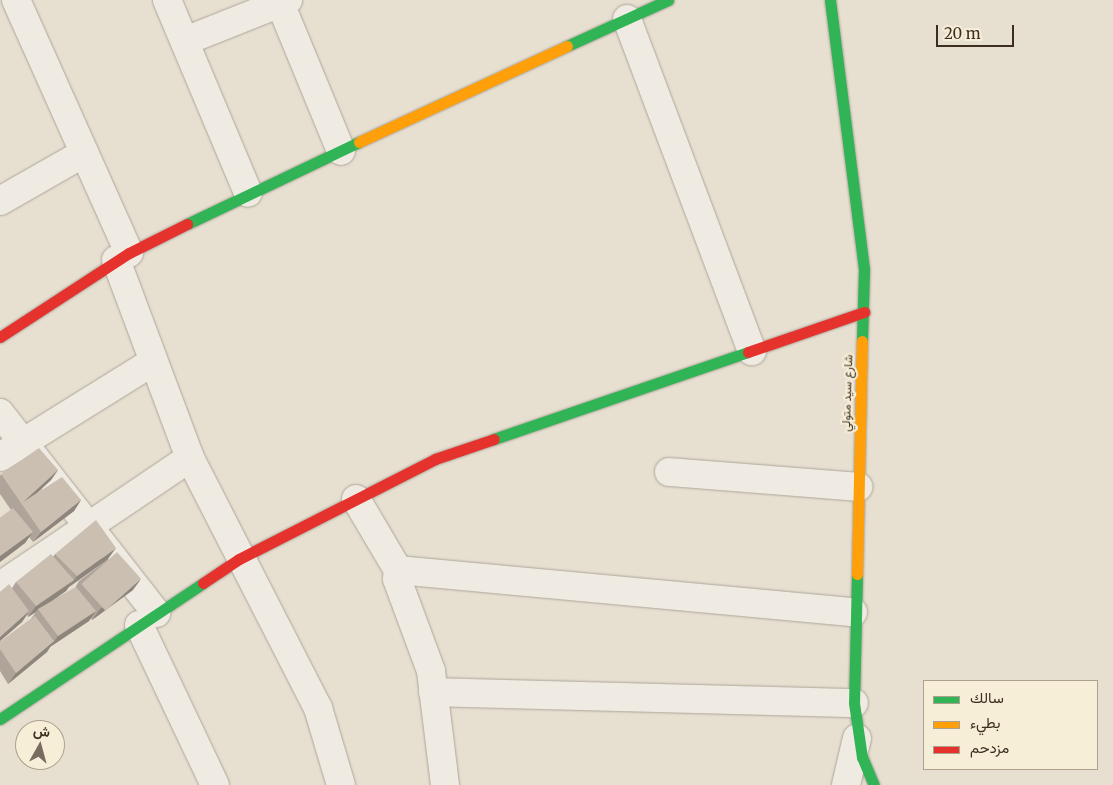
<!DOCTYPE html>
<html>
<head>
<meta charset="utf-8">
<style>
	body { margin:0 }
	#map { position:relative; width:1113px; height:785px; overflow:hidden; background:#e7e0d1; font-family:Merriweather,Vazirmatn,serif }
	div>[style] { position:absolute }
	.roads { filter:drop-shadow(0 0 1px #ada599) drop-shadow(0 0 1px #ada599) }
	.street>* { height:28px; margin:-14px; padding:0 14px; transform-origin:14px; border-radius:14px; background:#efebe3 }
	.fast>* { height:11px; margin:-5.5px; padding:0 5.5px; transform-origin:5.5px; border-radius:5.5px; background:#30b455 }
	.slow>* { height:11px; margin:-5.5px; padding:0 5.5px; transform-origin:5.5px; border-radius:5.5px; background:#ff9f0a }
	.jam>* { height:11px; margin:-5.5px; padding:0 5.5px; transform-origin:5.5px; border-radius:5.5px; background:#e5322d }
	.wall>* { inset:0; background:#afa499 }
	.shaded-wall>* { inset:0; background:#8e867d }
	.building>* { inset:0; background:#cbbfb2; transform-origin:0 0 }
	span { translate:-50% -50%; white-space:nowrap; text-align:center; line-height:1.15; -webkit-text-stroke:4px #f7eed8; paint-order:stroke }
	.street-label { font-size:12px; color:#3d2e20 }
	.legend { position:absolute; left:923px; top:680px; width:175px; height:90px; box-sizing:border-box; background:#f7eed8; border:1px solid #ada18e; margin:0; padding:6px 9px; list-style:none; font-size:15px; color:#3d2e20 }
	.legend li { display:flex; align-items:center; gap:10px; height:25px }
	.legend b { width:25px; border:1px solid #ada18e }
	.north { position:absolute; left:15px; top:720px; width:50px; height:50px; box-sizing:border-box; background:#f7eed8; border:1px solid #ada18e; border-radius:50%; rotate:7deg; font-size:14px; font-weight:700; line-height:20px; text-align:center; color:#3d2e20 }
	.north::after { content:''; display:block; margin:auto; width:18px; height:22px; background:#786c5e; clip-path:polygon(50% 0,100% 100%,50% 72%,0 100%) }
	.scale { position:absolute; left:936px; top:25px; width:78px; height:22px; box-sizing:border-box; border:2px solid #3d2e20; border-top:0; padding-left:6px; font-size:15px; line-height:18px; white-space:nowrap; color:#3d2e20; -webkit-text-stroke:4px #f7eed8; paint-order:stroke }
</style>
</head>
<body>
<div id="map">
	<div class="roads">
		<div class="street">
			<div style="left:16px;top:0;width:277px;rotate:65.9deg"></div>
			<div style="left:167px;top:0;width:209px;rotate:67.2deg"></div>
			<div style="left:280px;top:3px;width:160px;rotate:67.6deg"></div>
			<div style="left:627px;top:19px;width:355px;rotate:69.4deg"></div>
			<div style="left:185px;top:41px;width:111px;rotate:-21.7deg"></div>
			<div style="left:0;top:201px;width:97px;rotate:-29.7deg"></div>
			<div style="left:116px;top:260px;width:211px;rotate:69.5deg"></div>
			<div style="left:190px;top:458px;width:281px;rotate:62.9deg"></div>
			<div style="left:318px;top:708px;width:80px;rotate:73.4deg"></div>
			<div style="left:0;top:413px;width:254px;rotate:52deg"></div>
			<div style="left:0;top:457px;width:178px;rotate:-31.9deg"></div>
			<div style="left:669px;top:472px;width:190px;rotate:4.5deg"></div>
			<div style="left:356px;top:499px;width:82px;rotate:59.4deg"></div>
			<div style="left:398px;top:570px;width:9px;rotate:96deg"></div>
			<div style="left:397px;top:579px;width:98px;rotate:69.7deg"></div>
			<div style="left:431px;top:671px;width:115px;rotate:83deg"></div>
			<div style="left:398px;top:570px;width:457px;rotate:5.3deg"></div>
			<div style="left:0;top:586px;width:229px;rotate:-34deg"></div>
			<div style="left:139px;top:625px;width:177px;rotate:64.6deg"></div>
			<div style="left:433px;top:692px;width:421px;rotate:1.5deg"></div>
			<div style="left:846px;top:785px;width:48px;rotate:-76.8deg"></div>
		</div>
		<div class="fast">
			<div style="left:830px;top:0;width:271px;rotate:82.8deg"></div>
			<div style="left:864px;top:269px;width:72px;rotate:91.6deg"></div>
			<div style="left:567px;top:46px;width:111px;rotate:-24.5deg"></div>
			<div style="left:187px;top:224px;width:191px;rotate:-25.5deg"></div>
			<div style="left:494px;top:439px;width:268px;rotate:-18.9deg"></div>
			<div style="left:857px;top:574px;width:129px;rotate:91.3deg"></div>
			<div style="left:854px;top:703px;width:55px;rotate:81.6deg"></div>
			<div style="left:862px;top:757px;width:30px;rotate:67deg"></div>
			<div style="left:0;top:719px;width:244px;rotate:-33.8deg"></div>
		</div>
		<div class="slow">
			<div style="left:359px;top:142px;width:229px;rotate:-24.8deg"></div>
			<div style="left:857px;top:574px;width:233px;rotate:-88.8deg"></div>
		</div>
		<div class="jam">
			<div style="left:0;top:337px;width:154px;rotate:-33.1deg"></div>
			<div style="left:129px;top:253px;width:65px;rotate:-26.6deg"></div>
			<div style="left:748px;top:352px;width:123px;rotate:-19deg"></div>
			<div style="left:203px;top:583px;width:43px;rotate:-33.7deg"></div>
			<div style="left:239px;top:559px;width:220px;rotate:-27deg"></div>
			<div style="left:435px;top:459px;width:62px;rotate:-18.7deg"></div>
		</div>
	</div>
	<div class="wall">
		<div style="clip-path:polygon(58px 470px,51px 480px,36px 494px,81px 500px,74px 511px,33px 542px,29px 537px,25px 543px,0 562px,0 518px,11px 510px,0 494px,0 476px,1px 474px)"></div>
		<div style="clip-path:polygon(evenodd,55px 554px,108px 559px,133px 590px,92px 620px,91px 618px,89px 621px,50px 647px,47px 652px,8px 684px,0 671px,0 642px,31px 619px,36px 612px,28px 617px,27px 615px,22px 622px,0 641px,0 592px,12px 588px,16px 582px,53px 557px,55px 554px,106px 561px,79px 581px,75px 588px,51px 601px,66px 591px,69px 587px,106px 561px)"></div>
	</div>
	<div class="shaded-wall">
		<div style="clip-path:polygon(58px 470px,51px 480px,23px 506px,23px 502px)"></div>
		<div style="clip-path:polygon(81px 500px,74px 511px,33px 542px,41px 532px)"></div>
		<div style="clip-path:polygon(33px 532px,25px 543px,0 562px,0 556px)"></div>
		<div style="clip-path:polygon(116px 548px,108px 559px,69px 587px,77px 576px)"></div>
		<div style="clip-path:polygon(141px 579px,133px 590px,92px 620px,100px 609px)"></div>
		<div style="clip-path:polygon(74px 580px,66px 591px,39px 610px,38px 609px,36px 612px,28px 617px,36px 606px)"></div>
		<div style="clip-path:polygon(29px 611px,22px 622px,0 641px,0 637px)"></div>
		<div style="clip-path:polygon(96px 611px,89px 621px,50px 647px,58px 636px)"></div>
		<div style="clip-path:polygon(54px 641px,47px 652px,8px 684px,16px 673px)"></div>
	</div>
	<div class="building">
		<div style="clip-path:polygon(39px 448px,58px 470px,23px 502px,62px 477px,81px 500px,41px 532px,1px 474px)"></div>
		<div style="clip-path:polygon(13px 508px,33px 532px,0 556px,0 518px)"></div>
		<div style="clip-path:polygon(96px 520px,116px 548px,77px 576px,55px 554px)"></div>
		<div style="left:117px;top:552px;width:36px;height:48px;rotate:48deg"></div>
		<div style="clip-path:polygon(51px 554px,74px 580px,36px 606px,16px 582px)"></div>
		<div style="clip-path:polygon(9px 584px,29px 611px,0 637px,0 592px)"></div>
		<div style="clip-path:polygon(76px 587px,96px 611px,58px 636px,38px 609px)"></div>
		<div style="clip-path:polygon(35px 616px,54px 641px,16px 673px,0 649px,0 642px)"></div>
	</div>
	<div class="street-label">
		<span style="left:847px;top:393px;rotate:-88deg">شارع سيد متولي</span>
	</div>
	<ul class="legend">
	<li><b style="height:6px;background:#30b455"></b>سالك</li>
	<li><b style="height:6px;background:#ff9f0a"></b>بطيء</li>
	<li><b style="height:6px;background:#e5322d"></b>مزدحم</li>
	</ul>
	<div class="north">ش</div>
	<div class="scale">20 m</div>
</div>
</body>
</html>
